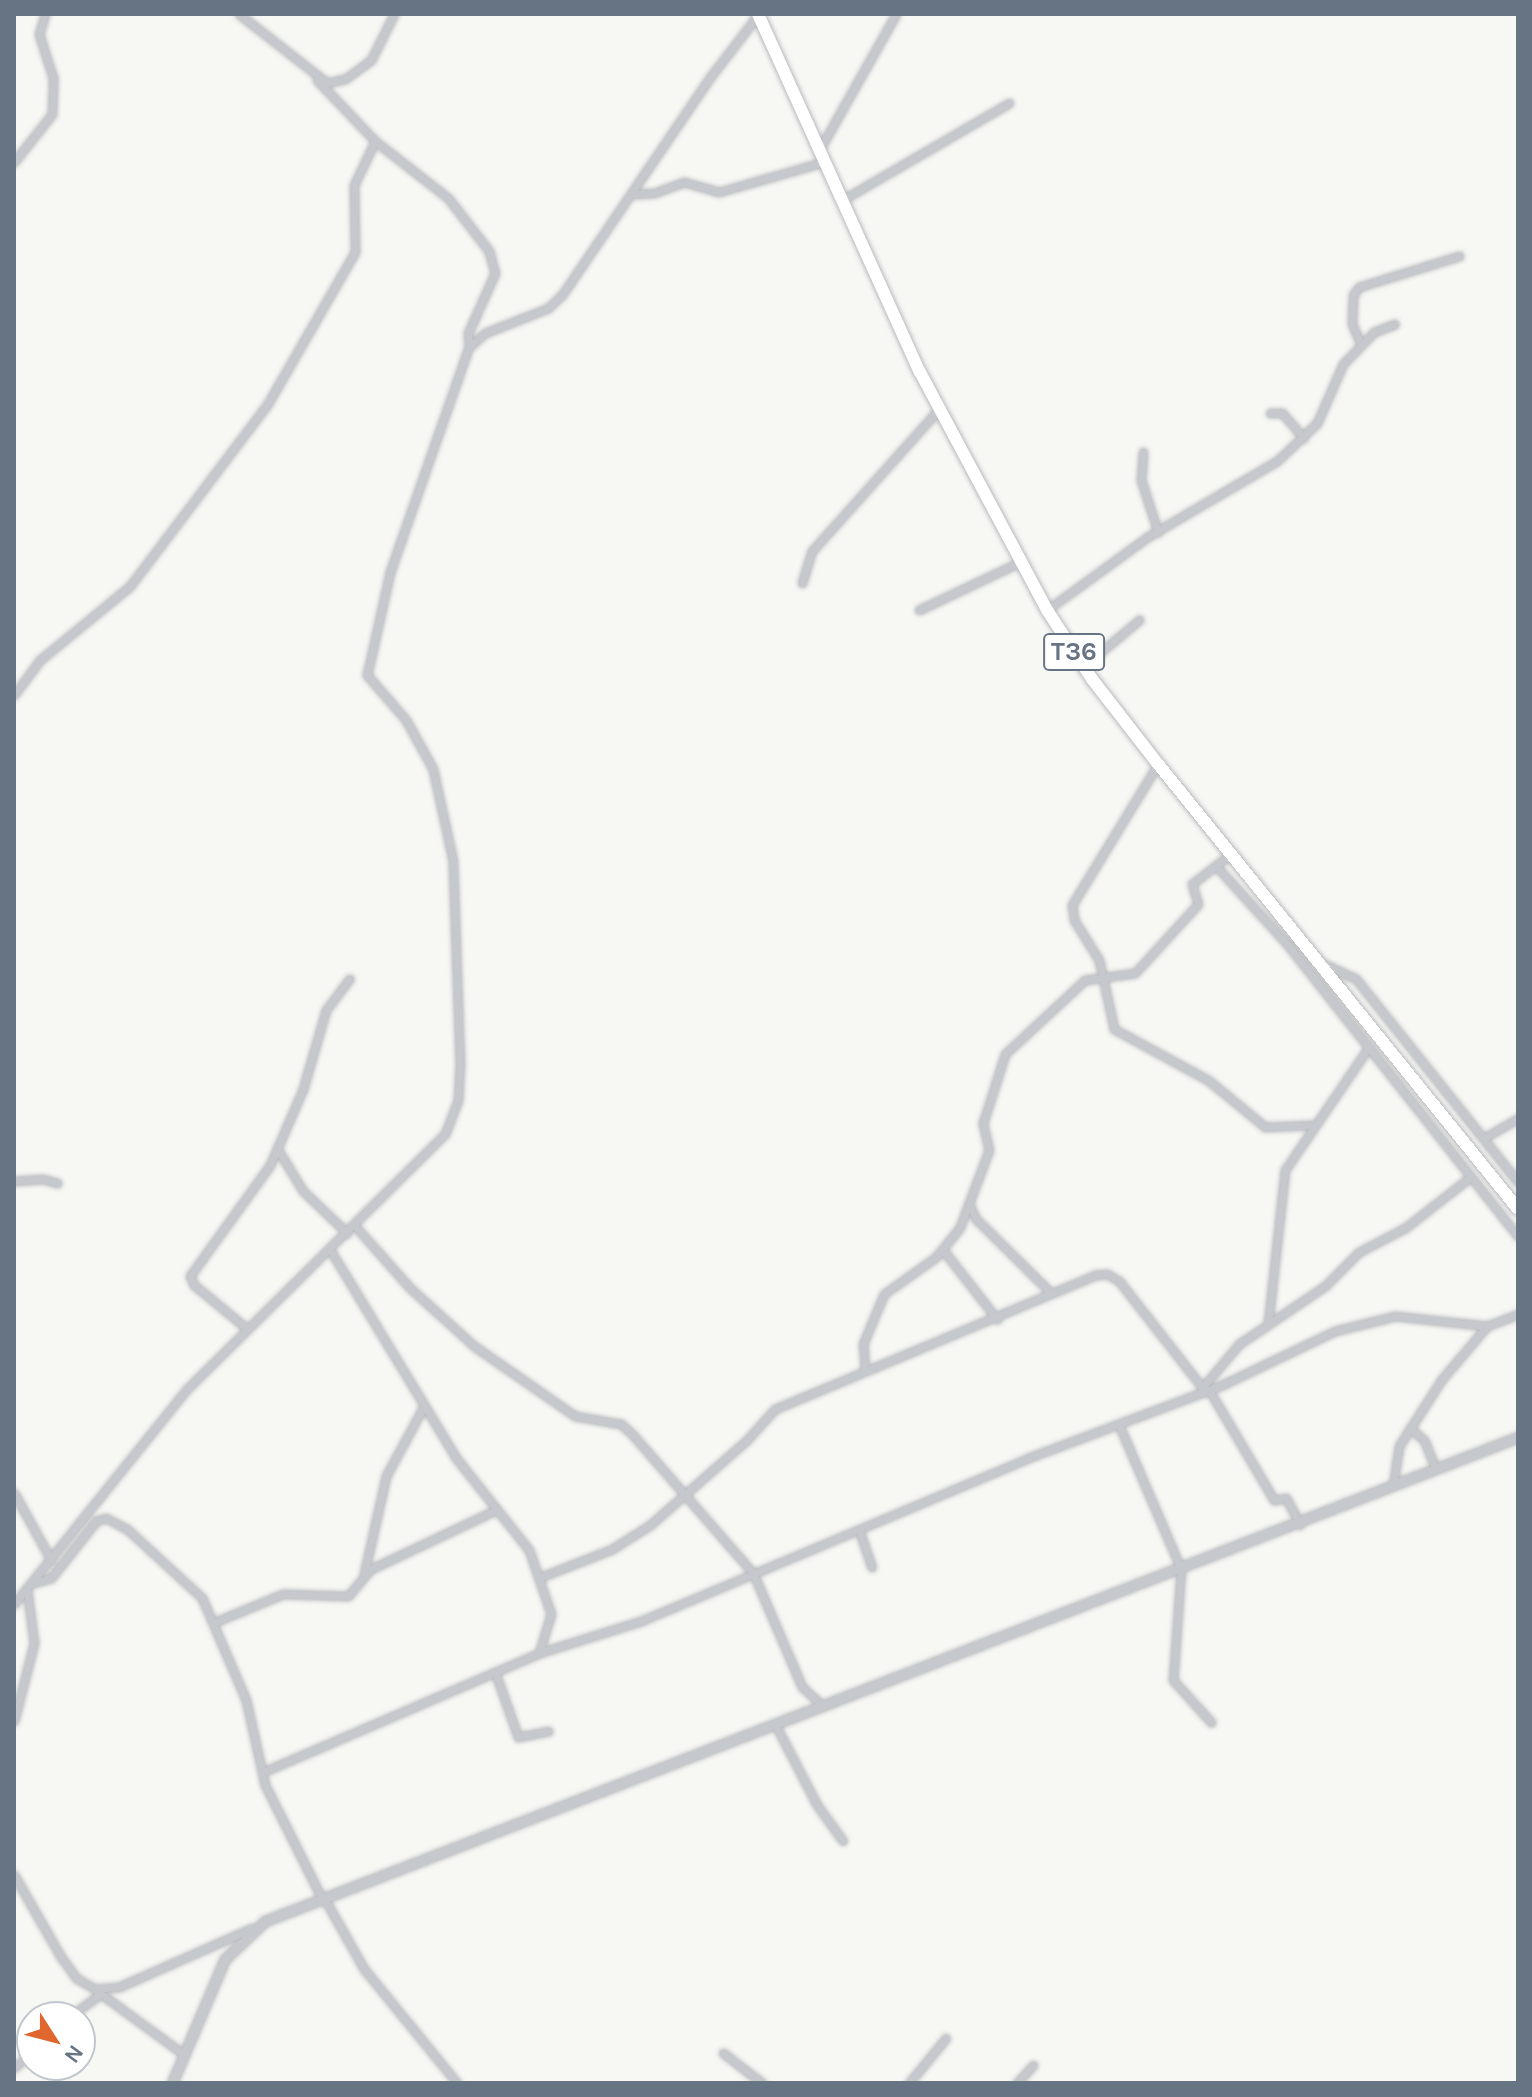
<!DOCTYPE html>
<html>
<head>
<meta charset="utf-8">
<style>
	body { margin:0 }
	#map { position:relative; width:1532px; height:2097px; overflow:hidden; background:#f7f7f4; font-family:Karla,sans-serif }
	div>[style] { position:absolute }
	.roads { filter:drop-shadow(0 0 2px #b8babe) drop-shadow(0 0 2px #b8babe) }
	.minor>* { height:7px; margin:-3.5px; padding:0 3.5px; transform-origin:3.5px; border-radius:3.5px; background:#c5c8cc }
	.tertiary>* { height:9px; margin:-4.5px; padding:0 4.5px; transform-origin:4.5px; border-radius:4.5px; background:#c5c8cc }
	.trunk>* { height:12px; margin:-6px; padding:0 6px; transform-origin:6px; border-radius:6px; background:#fff }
	span { translate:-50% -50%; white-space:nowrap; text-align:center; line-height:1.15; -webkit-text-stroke:8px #fff; paint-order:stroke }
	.shield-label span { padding:2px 6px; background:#fff; border:2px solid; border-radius:6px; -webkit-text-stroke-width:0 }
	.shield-label { font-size:26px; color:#677484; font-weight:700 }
	.frame { position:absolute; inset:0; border:16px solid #677484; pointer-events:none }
	.north { position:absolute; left:16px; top:2001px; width:80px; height:80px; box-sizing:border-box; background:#fff; border:2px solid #c2c7ce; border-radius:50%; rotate:126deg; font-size:22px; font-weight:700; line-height:32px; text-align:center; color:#677484 }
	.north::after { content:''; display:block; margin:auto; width:28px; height:36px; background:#df662c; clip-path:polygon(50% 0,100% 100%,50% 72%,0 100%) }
</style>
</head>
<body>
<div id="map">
	<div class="roads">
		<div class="minor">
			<div style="left:239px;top:14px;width:112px;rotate:38.1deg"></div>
			<div style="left:327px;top:83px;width:18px;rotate:-13deg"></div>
			<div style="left:345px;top:79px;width:32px;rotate:-36deg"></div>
			<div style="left:371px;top:60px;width:51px;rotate:-63.4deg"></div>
			<div style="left:317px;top:80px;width:84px;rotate:46.4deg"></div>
			<div style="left:375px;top:141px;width:93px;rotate:38deg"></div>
			<div style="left:448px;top:198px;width:67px;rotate:52.3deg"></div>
			<div style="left:489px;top:251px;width:23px;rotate:75deg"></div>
			<div style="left:495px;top:273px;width:66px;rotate:114.2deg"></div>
			<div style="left:468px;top:333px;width:14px;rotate:86deg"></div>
			<div style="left:821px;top:147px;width:153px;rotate:-60.6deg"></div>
			<div style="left:14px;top:162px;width:61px;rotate:-51.6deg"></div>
			<div style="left:52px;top:114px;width:36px;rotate:-88deg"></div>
			<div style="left:53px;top:78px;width:46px;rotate:-107.7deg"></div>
			<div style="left:39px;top:34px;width:21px;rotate:-73deg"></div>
			<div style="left:635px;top:194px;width:19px;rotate:-3deg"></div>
			<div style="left:654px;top:193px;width:32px;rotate:-20deg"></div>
			<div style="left:684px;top:182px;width:36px;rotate:16deg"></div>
			<div style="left:719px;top:192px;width:112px;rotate:-16deg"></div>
			<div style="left:844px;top:199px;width:191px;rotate:-30.2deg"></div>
			<div style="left:1361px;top:345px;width:23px;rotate:-113deg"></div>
			<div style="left:1352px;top:324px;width:29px;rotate:-88deg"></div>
			<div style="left:1353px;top:295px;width:10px;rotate:-53deg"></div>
			<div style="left:1359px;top:287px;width:105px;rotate:-17.2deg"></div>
			<div style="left:1270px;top:413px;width:12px"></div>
			<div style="left:1282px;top:413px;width:33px;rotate:49deg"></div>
			<div style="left:1143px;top:452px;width:28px;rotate:94deg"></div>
			<div style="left:1141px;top:480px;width:55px;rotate:71.9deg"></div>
			<div style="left:802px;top:583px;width:34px;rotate:-73deg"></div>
			<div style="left:812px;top:551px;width:191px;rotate:-48.2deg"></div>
			<div style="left:919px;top:610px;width:112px;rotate:-25.4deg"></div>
			<div style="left:1047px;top:610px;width:126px;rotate:-36deg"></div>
			<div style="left:1149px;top:536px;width:148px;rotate:-30.4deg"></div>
			<div style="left:1277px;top:461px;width:55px;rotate:-43.5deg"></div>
			<div style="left:1317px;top:423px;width:64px;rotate:-66.2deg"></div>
			<div style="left:1343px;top:364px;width:45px;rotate:-45.9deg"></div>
			<div style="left:1374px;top:332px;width:22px;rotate:-21deg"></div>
			<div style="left:1084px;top:666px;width:72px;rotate:-39.9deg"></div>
			<div style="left:14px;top:695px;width:44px;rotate:-53.4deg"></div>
			<div style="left:40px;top:660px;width:117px;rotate:-39.4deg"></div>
			<div style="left:130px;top:586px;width:227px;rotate:-52.9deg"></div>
			<div style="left:267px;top:405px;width:177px;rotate:-60.1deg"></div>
			<div style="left:355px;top:252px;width:67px;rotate:-90.9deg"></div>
			<div style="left:354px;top:185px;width:49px;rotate:-64.5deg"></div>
			<div style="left:1158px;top:764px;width:165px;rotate:121.4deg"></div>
			<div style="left:1072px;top:905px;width:15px;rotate:82deg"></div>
			<div style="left:1074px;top:920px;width:47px;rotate:58deg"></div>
			<div style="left:1099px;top:960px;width:71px;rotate:77.7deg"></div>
			<div style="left:1114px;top:1029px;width:107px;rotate:28.5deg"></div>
			<div style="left:1208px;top:1080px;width:74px;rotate:39.5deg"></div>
			<div style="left:1265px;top:1127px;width:47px;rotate:-2.4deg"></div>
			<div style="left:1216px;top:866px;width:105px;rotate:47.7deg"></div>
			<div style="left:1287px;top:944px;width:372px;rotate:51.7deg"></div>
			<div style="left:1322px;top:963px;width:38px;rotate:25deg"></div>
			<div style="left:1356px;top:979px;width:260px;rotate:51.4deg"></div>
			<div style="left:1484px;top:1138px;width:39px;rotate:-30deg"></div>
			<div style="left:278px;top:1150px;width:48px;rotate:58.6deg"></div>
			<div style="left:303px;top:1191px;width:61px;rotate:43.7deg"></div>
			<div style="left:14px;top:1181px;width:29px;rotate:-4deg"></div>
			<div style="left:43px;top:1179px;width:15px;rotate:16deg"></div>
			<div style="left:969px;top:1204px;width:17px;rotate:65deg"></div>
			<div style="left:976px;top:1219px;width:105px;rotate:44.6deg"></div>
			<div style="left:355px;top:1226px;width:83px;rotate:48.4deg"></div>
			<div style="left:410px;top:1288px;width:86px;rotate:42.2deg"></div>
			<div style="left:474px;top:1346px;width:123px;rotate:34.7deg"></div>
			<div style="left:575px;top:1416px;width:47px;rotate:9.9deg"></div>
			<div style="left:621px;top:1424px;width:15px;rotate:42deg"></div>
			<div style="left:632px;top:1434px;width:184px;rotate:49deg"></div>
			<div style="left:753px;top:1573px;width:124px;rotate:66.7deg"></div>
			<div style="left:802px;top:1687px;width:27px;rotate:42deg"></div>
			<div style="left:329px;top:1248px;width:245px;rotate:58.8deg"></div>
			<div style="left:456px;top:1458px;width:117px;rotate:51.6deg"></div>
			<div style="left:529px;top:1550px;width:68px;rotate:71deg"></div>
			<div style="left:551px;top:1614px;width:41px;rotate:107.1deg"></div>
			<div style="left:943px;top:1250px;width:88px;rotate:52deg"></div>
			<div style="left:1268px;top:1324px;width:155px;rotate:-83.7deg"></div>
			<div style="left:1285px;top:1170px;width:149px;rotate:-55.7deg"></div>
			<div style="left:245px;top:1327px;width:66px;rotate:-140.5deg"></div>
			<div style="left:194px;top:1285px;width:10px;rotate:-114deg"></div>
			<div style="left:190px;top:1276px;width:137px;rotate:-54.2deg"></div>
			<div style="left:270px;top:1165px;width:83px;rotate:-66.5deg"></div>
			<div style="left:303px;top:1089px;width:82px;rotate:-73.8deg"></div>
			<div style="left:326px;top:1010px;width:39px;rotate:-53deg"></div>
			<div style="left:865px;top:1370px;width:26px;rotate:-94deg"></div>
			<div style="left:863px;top:1344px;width:54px;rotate:-67.2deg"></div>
			<div style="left:884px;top:1294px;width:64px;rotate:-35.4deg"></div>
			<div style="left:936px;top:1257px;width:38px;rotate:-51deg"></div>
			<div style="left:960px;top:1227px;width:82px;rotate:-69.4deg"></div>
			<div style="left:989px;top:1150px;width:28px;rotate:-103deg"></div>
			<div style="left:983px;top:1123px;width:72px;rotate:-72.3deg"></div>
			<div style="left:1005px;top:1054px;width:109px;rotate:-42.8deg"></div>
			<div style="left:1085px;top:980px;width:50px;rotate:-8deg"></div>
			<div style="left:1135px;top:973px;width:93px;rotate:-47.6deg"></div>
			<div style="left:1198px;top:904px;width:21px;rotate:-107deg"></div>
			<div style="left:1192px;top:884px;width:51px;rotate:-37.8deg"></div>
			<div style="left:1202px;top:1388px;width:57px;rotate:-49.9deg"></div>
			<div style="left:1239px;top:1344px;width:104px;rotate:-34deg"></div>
			<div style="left:1325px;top:1286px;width:48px;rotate:-45deg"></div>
			<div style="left:1359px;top:1252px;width:52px;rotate:-27.6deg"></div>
			<div style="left:1405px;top:1228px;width:81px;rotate:-38deg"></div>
			<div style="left:1209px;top:1390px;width:128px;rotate:59.4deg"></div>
			<div style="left:1274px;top:1500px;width:12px;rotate:-9deg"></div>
			<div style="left:1286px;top:1498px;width:30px;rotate:62deg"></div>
			<div style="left:1119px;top:1425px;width:157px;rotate:66.7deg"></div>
			<div style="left:1181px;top:1569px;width:111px;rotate:94.1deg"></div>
			<div style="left:1173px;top:1680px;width:57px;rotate:47.9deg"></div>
			<div style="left:1410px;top:1428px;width:18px;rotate:41deg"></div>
			<div style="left:1424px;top:1440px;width:31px;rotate:68deg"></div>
			<div style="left:1393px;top:1485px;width:39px;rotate:-81deg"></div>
			<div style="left:1399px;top:1446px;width:80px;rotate:-57.3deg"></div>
			<div style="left:1442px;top:1379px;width:70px;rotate:-49.7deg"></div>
			<div style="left:14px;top:1493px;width:77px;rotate:61.1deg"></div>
			<div style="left:860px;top:1533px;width:36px;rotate:71deg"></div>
			<div style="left:364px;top:1574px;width:100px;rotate:-77.3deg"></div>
			<div style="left:386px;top:1476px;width:80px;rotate:-61.5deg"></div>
			<div style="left:541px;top:1577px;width:76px;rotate:-21.5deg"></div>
			<div style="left:612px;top:1549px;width:45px;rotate:-32.3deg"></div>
			<div style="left:650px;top:1525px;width:128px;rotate:-41.2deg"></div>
			<div style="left:746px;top:1441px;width:43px;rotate:-47.8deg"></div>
			<div style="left:775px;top:1409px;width:348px;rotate:-22.7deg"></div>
			<div style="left:1096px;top:1275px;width:11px;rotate:-5deg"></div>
			<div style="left:1107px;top:1274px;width:14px;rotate:30deg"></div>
			<div style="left:1119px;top:1281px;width:140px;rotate:52deg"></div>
			<div style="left:33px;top:1583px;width:19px;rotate:-16deg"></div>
			<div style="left:51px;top:1578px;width:73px;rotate:-51.7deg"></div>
			<div style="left:96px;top:1521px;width:10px;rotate:-17deg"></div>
			<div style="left:106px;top:1518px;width:24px;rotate:28deg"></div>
			<div style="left:127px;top:1529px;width:102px;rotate:42.6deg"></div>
			<div style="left:202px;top:1598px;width:111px;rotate:66.7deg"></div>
			<div style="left:246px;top:1700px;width:87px;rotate:77.4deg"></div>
			<div style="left:265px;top:1785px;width:127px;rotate:63.4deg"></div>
			<div style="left:14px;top:1604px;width:276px;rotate:-51.2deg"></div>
			<div style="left:187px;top:1389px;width:363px;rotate:-44.7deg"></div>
			<div style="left:445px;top:1134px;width:36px;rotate:-69deg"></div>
			<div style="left:458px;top:1100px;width:34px;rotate:-87deg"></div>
			<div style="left:460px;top:1066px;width:205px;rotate:-92deg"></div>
			<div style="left:453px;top:861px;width:94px;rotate:-102.3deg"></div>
			<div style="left:433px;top:769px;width:56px;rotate:-118.9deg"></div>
			<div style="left:406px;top:720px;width:60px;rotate:-130.9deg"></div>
			<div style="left:367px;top:675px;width:106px;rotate:-77.4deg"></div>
			<div style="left:390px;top:572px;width:238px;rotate:-70.7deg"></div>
			<div style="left:469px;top:347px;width:21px;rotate:-41deg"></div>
			<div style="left:485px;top:333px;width:68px;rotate:-21.6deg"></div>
			<div style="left:548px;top:308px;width:19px;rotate:-43deg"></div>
			<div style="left:562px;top:295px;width:265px;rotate:-55.8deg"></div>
			<div style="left:711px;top:76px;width:77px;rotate:-52.4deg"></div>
			<div style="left:215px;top:1622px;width:74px;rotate:-22.4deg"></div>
			<div style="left:283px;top:1594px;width:65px;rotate:1.8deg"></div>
			<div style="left:348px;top:1596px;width:35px;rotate:-50deg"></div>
			<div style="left:371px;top:1569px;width:138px;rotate:-25.3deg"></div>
			<div style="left:495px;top:1672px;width:69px;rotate:70.5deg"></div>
			<div style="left:518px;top:1737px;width:31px;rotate:-11deg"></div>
			<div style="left:14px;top:1721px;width:81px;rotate:-75.6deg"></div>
			<div style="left:34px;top:1643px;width:53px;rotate:-97.5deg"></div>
			<div style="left:775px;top:1724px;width:91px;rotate:62.6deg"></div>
			<div style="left:817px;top:1805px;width:44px;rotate:54.2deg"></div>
			<div style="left:263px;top:1772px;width:301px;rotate:-23.3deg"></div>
			<div style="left:539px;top:1653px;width:107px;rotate:-17.4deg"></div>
			<div style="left:641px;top:1621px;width:420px;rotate:-22.8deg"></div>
			<div style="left:1028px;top:1458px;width:205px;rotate:-20.6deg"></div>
			<div style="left:1220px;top:1386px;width:127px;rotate:-25.6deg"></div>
			<div style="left:1335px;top:1331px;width:62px;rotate:-14deg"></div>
			<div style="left:1395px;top:1316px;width:93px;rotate:6.2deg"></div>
			<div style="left:1487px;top:1326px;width:33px;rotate:-21deg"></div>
			<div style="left:14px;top:1875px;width:95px;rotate:60.2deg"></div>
			<div style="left:61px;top:1957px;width:26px;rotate:54deg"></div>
			<div style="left:76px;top:1978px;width:22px;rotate:30deg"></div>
			<div style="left:95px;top:1989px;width:24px;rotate:-5deg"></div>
			<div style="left:119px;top:1987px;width:145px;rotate:-23.9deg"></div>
			<div style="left:324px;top:1898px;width:81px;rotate:60.6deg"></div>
			<div style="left:364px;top:1969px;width:147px;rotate:50.8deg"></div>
			<div style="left:97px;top:1991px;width:107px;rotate:36.2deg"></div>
			<div style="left:69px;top:2017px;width:39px;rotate:-36deg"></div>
			<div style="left:723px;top:2053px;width:49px;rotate:37.6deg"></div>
			<div style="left:14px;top:2068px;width:24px;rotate:-42deg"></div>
			<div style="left:909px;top:2083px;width:58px;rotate:-50.6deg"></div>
			<div style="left:1017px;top:2083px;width:24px;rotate:-48deg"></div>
		</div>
		<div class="tertiary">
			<div style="left:172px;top:2083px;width:135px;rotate:-66.9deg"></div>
			<div style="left:225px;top:1959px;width:55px;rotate:-43.5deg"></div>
			<div style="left:265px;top:1921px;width:1343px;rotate:-21.12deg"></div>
		</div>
		<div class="trunk">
			<div style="left:758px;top:14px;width:393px;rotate:65.7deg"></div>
			<div style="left:920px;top:372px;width:270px;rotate:61.9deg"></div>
			<div style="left:1047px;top:610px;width:82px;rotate:56.9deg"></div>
			<div style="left:1092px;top:679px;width:108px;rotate:52.2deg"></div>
			<div style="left:1158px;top:764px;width:572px;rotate:51.03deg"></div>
		</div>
	</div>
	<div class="shield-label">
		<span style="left:1074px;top:652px">T36</span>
	</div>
	<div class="frame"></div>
	<div class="north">N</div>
</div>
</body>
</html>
